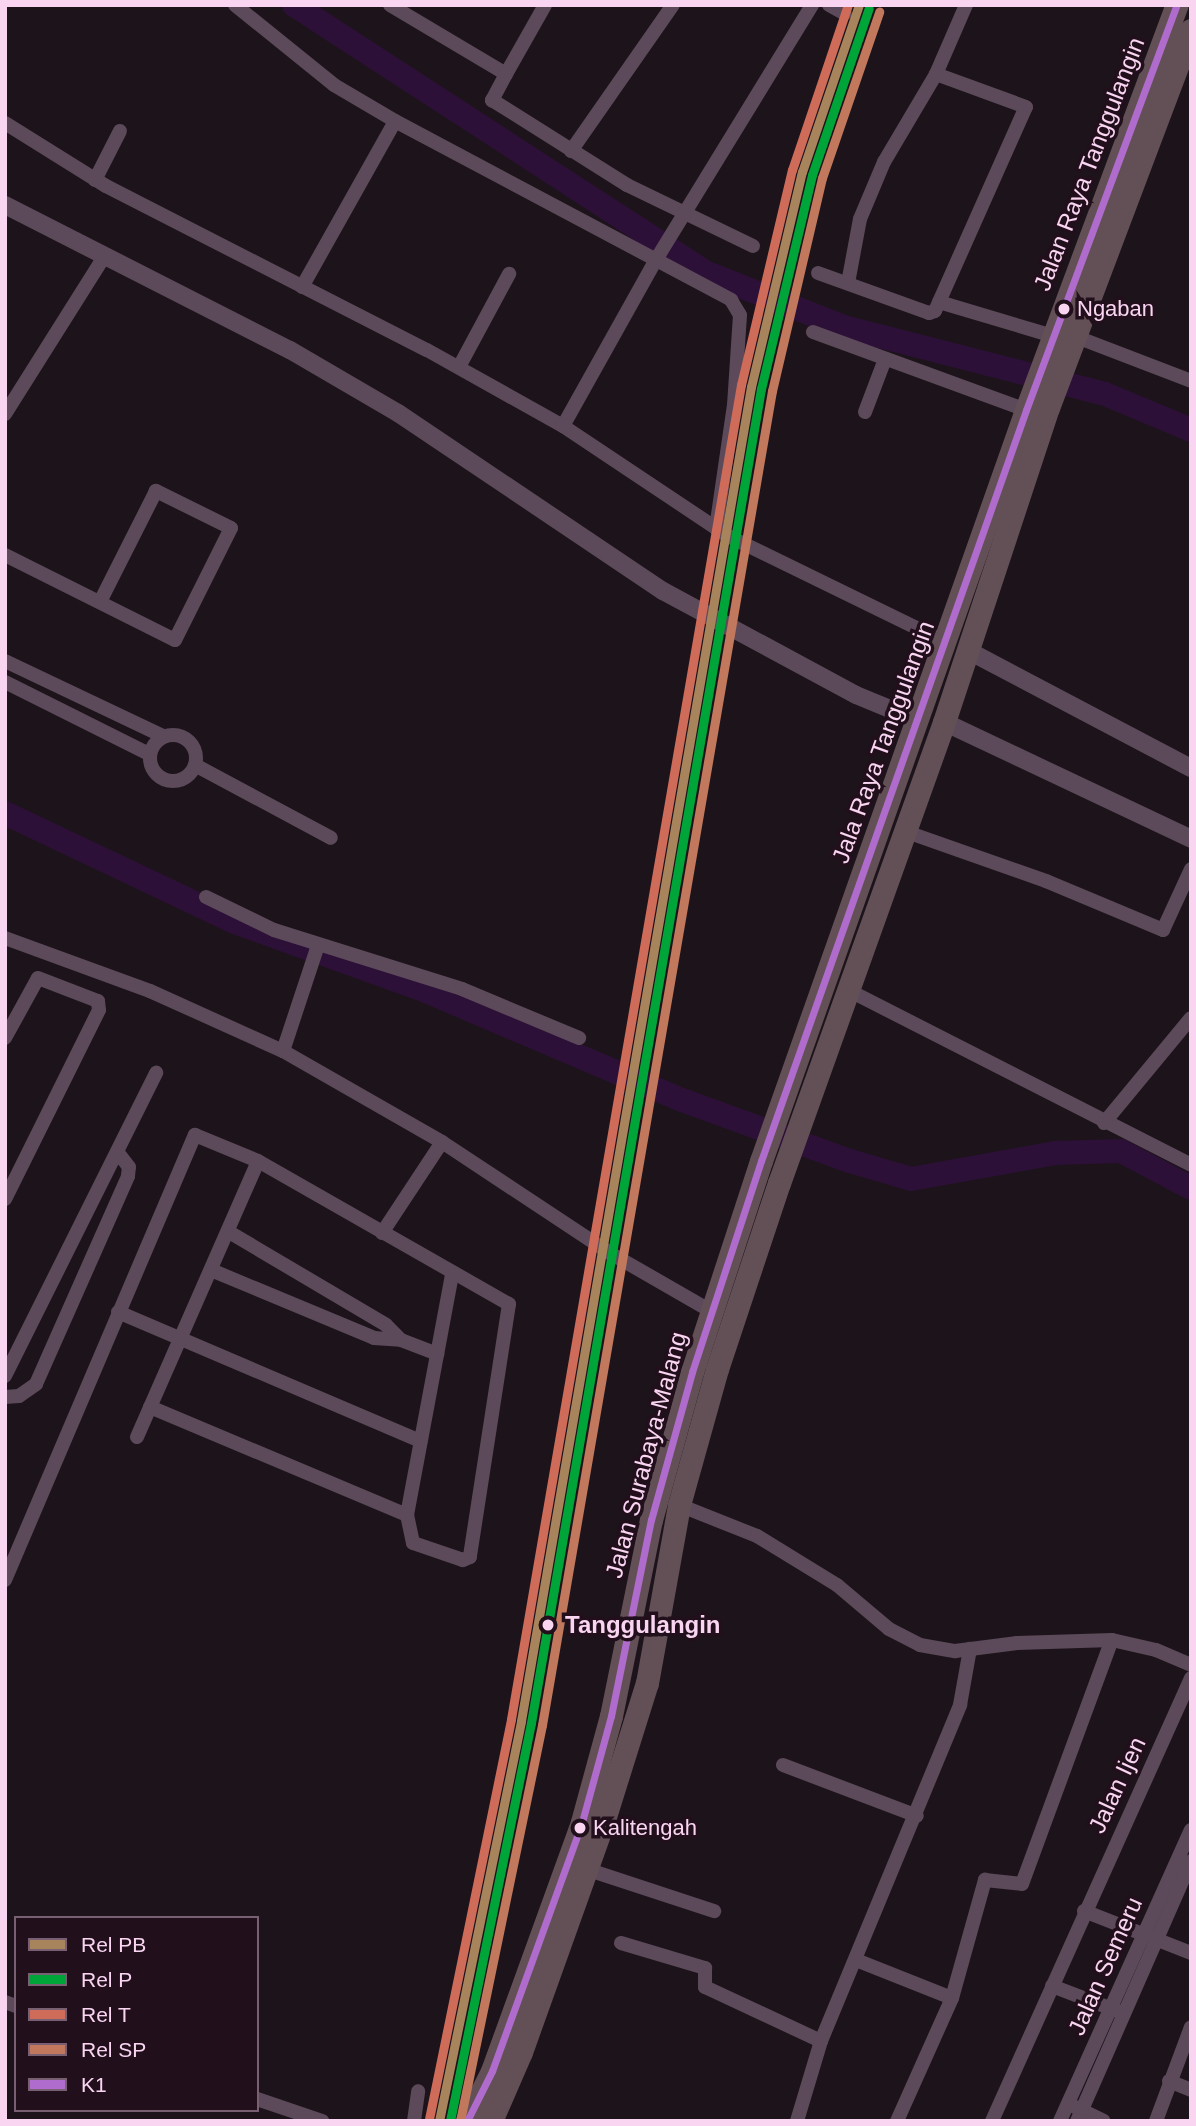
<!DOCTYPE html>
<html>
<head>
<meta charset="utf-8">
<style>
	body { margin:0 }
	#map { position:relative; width:1196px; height:2126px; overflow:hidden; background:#1d141b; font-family:Arial,sans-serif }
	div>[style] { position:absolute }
	.river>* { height:24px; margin:-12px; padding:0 12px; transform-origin:12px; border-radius:12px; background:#2d1037 }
	.minor>* { height:14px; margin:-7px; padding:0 7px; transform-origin:7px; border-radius:7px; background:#5c4a5a }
	.minor>.ring { margin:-7px; padding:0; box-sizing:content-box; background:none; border:14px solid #5c4a5a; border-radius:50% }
	.tertiary>* { height:18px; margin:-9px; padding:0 9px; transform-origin:9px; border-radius:9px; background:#5c4a5a }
	.trunk>* { height:23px; margin:-11.5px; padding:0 11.5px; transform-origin:11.5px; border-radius:11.5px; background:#635057 }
	.bus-1>* { height:7px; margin:-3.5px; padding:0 3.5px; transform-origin:3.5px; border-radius:3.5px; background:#b06ccc }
	.rail-1>* { height:9px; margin:-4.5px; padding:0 4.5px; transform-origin:4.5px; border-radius:4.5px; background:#a8845d }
	.rail-2>* { height:9px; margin:-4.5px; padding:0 4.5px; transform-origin:4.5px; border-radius:4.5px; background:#00a53a }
	.rail-3>* { height:9px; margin:-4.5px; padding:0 4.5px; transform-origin:4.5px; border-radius:4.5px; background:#ce6b59 }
	.rail-4>* { height:9px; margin:-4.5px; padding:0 4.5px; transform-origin:4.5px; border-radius:4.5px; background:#c1785c }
	.dots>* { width:19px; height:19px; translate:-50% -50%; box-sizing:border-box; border:4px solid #21101c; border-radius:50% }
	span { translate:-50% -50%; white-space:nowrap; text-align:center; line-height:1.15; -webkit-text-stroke:7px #21101c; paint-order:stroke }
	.bus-label { font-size:22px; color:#fad5f2 }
	.left { translate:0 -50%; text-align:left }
	.street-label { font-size:24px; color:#fad5f2 }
	.stop-label { font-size:24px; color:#fad5f2; font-weight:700 }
	.frame { position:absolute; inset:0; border:7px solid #fad5f2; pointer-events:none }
	.legend { position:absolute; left:14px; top:1916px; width:245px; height:196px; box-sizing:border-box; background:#21101c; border:2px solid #785f72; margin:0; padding:9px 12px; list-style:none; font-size:21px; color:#fad5f2 }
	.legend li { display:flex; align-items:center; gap:14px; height:35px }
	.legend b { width:35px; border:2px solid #785f72 }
</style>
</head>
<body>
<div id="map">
	<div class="river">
		<div style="left:294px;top:5px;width:492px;rotate:33deg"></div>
		<div style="left:707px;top:273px;width:147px;rotate:21.5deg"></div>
		<div style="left:844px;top:327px;width:269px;rotate:14.4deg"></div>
		<div style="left:1105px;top:394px;width:93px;rotate:22.7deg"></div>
		<div style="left:5px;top:813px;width:251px;rotate:25.4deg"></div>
		<div style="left:232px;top:921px;width:206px;rotate:19.8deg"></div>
		<div style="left:426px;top:991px;width:278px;rotate:23.1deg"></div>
		<div style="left:682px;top:1100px;width:179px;rotate:20deg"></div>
		<div style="left:850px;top:1161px;width:64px;rotate:16.4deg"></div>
		<div style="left:911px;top:1179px;width:146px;rotate:-10.2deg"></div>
		<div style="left:1055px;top:1153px;width:66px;rotate:-1.7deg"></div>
		<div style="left:1121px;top:1151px;width:79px;rotate:27.9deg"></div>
	</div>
	<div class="minor">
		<div style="left:235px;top:5px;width:127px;rotate:38.9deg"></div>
		<div style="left:334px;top:85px;width:71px;rotate:30.5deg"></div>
		<div style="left:395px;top:121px;width:381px;rotate:28deg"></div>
		<div style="left:731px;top:300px;width:17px;rotate:59deg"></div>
		<div style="left:740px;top:315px;width:90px;rotate:93.8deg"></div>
		<div style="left:734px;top:405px;width:125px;rotate:98.3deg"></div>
		<div style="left:390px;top:5px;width:135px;rotate:30.7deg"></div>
		<div style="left:506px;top:74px;width:79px;rotate:-60.5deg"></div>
		<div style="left:829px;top:5px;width:18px;rotate:29deg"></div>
		<div style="left:506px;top:74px;width:30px;rotate:118deg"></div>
		<div style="left:492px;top:100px;width:160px;rotate:32.2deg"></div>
		<div style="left:627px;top:185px;width:140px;rotate:25.8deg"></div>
		<div style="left:5px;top:123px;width:119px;rotate:32deg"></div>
		<div style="left:106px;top:186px;width:360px;rotate:27.1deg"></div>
		<div style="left:427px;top:350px;width:156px;rotate:29.2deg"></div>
		<div style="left:563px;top:426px;width:198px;rotate:33.7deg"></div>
		<div style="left:728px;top:536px;width:244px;rotate:26deg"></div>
		<div style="left:571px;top:151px;width:178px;rotate:-55.1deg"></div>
		<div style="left:95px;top:180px;width:55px;rotate:-63deg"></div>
		<div style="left:818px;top:273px;width:118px;rotate:19.8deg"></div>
		<div style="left:929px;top:313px;width:6px;rotate:-18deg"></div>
		<div style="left:935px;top:311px;width:223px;rotate:-66deg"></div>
		<div style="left:1026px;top:107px;width:96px;rotate:-159.9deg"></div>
		<div style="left:848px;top:283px;width:65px;rotate:-79.4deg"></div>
		<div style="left:860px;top:219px;width:62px;rotate:-67.2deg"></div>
		<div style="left:884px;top:162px;width:102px;rotate:-59.4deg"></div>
		<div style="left:936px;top:74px;width:75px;rotate:-66.5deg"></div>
		<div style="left:302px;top:287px;width:190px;rotate:-60.7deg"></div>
		<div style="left:939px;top:302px;width:119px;rotate:16.6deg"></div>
		<div style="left:813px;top:332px;width:227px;rotate:20.1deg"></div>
		<div style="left:1074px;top:336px;width:125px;rotate:21deg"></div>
		<div style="left:459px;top:367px;width:106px;rotate:-61.7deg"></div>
		<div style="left:865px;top:412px;width:57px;rotate:-69.3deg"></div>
		<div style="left:5px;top:414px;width:188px;rotate:-57.8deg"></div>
		<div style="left:563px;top:426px;width:187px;rotate:-60.8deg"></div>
		<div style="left:654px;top:263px;width:303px;rotate:-58.5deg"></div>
		<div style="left:5px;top:555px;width:190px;rotate:26.6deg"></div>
		<div style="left:175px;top:640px;width:125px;rotate:-63.4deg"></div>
		<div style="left:231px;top:528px;width:84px;rotate:-153.7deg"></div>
		<div style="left:156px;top:491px;width:124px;rotate:116.8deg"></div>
		<div style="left:5px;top:661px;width:175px;rotate:25.4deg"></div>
		<div style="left:5px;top:682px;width:161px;rotate:26.6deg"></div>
		<div class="ring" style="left:150px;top:735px;width:32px;height:32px"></div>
		<div style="left:195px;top:765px;width:154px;rotate:28.2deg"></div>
		<div style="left:904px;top:831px;width:151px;rotate:19.4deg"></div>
		<div style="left:1046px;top:881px;width:127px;rotate:22.7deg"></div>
		<div style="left:1163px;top:930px;width:67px;rotate:-65.3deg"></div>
		<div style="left:206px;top:897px;width:76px;rotate:25.9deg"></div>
		<div style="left:274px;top:930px;width:197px;rotate:17.4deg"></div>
		<div style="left:462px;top:989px;width:127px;rotate:22.7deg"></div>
		<div style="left:5px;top:938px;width:154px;rotate:20.1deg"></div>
		<div style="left:150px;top:991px;width:146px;rotate:24.3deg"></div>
		<div style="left:283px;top:1051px;width:183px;rotate:29.8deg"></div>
		<div style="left:442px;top:1142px;width:201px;rotate:33.5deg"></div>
		<div style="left:610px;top:1253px;width:116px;rotate:29.9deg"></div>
		<div style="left:848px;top:990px;width:385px;rotate:27deg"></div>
		<div style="left:5px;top:1038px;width:68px;rotate:-61.2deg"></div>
		<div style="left:38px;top:978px;width:64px;rotate:21deg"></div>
		<div style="left:98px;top:1001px;width:9px;rotate:84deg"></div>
		<div style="left:99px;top:1010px;width:211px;rotate:116.4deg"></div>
		<div style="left:283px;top:1051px;width:112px;rotate:-71.7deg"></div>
		<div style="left:1104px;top:1123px;width:136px;rotate:-50.4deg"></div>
		<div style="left:229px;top:1232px;width:182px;rotate:30.6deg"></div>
		<div style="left:386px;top:1325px;width:21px;rotate:45deg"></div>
		<div style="left:382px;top:1233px;width:109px;rotate:-56.6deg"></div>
		<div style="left:211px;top:1270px;width:177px;rotate:22.6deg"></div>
		<div style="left:374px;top:1338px;width:27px;rotate:4deg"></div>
		<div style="left:401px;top:1340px;width:39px;rotate:21deg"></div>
		<div style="left:118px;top:1312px;width:329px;rotate:23.1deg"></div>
		<div style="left:5px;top:1376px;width:339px;rotate:-63.5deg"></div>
		<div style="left:5px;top:1397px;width:14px;rotate:-4deg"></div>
		<div style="left:19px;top:1396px;width:21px;rotate:-35deg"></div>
		<div style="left:36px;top:1384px;width:227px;rotate:-66.1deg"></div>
		<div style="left:128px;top:1176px;width:9px;rotate:-84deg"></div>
		<div style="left:129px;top:1167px;width:16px;rotate:-128deg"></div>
		<div style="left:150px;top:1407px;width:279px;rotate:22.8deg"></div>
		<div style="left:137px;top:1437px;width:301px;rotate:-66.3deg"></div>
		<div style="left:679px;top:1505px;width:84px;rotate:21.7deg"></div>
		<div style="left:757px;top:1536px;width:94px;rotate:31.5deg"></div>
		<div style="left:837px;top:1585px;width:68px;rotate:40.2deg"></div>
		<div style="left:889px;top:1629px;width:35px;rotate:27deg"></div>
		<div style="left:920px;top:1645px;width:36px;rotate:10deg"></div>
		<div style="left:955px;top:1651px;width:63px;rotate:-7.4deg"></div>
		<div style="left:1017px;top:1643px;width:95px;rotate:-1.8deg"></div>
		<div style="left:1112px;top:1640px;width:45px;rotate:12.8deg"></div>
		<div style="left:1156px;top:1650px;width:38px;rotate:23deg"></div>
		<div style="left:5px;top:1580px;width:484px;rotate:-66.9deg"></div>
		<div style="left:195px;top:1135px;width:68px;rotate:22.4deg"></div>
		<div style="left:258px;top:1161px;width:289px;rotate:29.7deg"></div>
		<div style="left:509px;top:1304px;width:256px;rotate:98.8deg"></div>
		<div style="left:470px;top:1557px;width:8px;rotate:157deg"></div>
		<div style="left:463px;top:1560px;width:53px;rotate:-161.2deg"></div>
		<div style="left:413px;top:1543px;width:29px;rotate:-102deg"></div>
		<div style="left:407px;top:1515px;width:245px;rotate:-79.4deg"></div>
		<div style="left:783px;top:1765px;width:143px;rotate:20.8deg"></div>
		<div style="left:586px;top:1869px;width:135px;rotate:18.2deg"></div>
		<div style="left:1084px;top:1911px;width:115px;rotate:21.4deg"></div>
		<div style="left:621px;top:1943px;width:88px;rotate:16.6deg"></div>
		<div style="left:705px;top:1968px;width:19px;rotate:90deg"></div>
		<div style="left:705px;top:1987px;width:128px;rotate:25deg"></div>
		<div style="left:856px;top:1960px;width:103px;rotate:21.6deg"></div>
		<div style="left:1052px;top:1986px;width:73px;rotate:20.9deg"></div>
		<div style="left:5px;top:2002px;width:12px;rotate:20deg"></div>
		<div style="left:1169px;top:2081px;width:24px;rotate:22deg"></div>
		<div style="left:257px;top:2099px;width:69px;rotate:18.7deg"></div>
		<div style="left:1073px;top:2106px;width:34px;rotate:26deg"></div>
		<div style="left:414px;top:2121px;width:30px;rotate:-82deg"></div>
		<div style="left:797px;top:2121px;width:84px;rotate:-73.3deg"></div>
		<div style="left:821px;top:2041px;width:364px;rotate:-67.5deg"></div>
		<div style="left:960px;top:1705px;width:57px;rotate:-79.9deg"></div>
		<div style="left:897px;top:2121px;width:135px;rotate:-65.9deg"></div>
		<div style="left:952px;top:1998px;width:123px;rotate:-74.4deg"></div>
		<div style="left:985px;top:1880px;width:37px;rotate:6deg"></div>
		<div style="left:1022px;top:1884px;width:260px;rotate:-69.8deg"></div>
		<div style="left:992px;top:2121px;width:486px;rotate:-65.8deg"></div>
		<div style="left:1060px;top:2121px;width:319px;rotate:-65.8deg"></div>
		<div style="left:1077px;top:2121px;width:284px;rotate:-66.3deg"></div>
		<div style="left:1156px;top:2121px;width:100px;rotate:-69.6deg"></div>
	</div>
	<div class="tertiary">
		<div style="left:5px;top:205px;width:320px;rotate:27deg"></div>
		<div style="left:290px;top:350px;width:125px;rotate:30.3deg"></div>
		<div style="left:398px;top:413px;width:319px;rotate:33.9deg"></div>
		<div style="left:663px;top:591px;width:219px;rotate:28.3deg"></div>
		<div style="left:856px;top:695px;width:68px;rotate:22.4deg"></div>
		<div style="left:967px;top:650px;width:253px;rotate:27.8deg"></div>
		<div style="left:944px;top:722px;width:273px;rotate:25.3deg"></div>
	</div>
	<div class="trunk">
		<div style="left:467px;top:2121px;width:56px;rotate:-63.4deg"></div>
		<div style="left:492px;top:2071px;width:265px;rotate:-70.1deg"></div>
		<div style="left:582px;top:1822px;width:110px;rotate:-74.7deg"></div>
		<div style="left:611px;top:1716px;width:200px;rotate:-78.5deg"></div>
		<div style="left:651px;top:1520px;width:154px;rotate:-74.5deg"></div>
		<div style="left:692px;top:1372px;width:222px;rotate:-71.9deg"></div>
		<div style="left:761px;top:1161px;width:796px;rotate:-70.56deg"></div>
		<div style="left:1026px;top:410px;width:432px;rotate:-69.6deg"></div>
		<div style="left:491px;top:2121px;width:75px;rotate:-66.5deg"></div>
		<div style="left:521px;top:2052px;width:243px;rotate:-70.3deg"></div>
		<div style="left:603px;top:1823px;width:147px;rotate:-72.6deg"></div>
		<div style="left:647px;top:1683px;width:181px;rotate:-79.8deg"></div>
		<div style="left:679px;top:1505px;width:141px;rotate:-74.4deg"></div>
		<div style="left:717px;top:1369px;width:196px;rotate:-71.6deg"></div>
		<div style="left:779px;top:1183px;width:490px;rotate:-70.3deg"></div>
		<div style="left:944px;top:722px;width:331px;rotate:-71.7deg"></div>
		<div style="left:1048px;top:408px;width:404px;rotate:-69.3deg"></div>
	</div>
	<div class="bus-1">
		<div style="left:467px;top:2121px;width:56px;rotate:-63.4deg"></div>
		<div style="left:492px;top:2071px;width:265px;rotate:-70.1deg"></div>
		<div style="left:582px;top:1822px;width:110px;rotate:-74.7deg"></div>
		<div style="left:611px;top:1716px;width:200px;rotate:-78.5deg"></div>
		<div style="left:651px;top:1520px;width:154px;rotate:-74.5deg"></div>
		<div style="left:692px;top:1372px;width:222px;rotate:-71.9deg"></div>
		<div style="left:761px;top:1161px;width:796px;rotate:-70.56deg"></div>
		<div style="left:1026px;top:410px;width:432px;rotate:-69.6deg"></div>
	</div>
	<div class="rail-1">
		<div style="left:439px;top:2121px;width:408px;rotate:-78.4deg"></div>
		<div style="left:521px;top:1721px;width:1354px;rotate:-80.22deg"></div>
		<div style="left:751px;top:387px;width:221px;rotate:-76.7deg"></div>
		<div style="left:802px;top:172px;width:176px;rotate:-71.2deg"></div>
	</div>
	<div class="rail-2">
		<div style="left:450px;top:2121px;width:406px;rotate:-78.5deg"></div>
		<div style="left:531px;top:1723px;width:1354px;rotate:-80.22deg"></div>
		<div style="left:761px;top:389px;width:220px;rotate:-76.6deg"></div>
		<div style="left:812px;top:175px;width:176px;rotate:-71.2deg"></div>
	</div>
	<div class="rail-3">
		<div style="left:429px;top:2119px;width:408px;rotate:-78.4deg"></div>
		<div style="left:511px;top:1719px;width:1354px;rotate:-80.22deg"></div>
		<div style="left:741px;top:385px;width:221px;rotate:-76.7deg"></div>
		<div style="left:792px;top:170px;width:174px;rotate:-71.3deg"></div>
	</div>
	<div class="rail-4">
		<div style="left:460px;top:2121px;width:404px;rotate:-78.3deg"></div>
		<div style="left:542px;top:1725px;width:1354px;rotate:-80.22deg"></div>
		<div style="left:772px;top:391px;width:219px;rotate:-76.8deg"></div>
		<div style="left:822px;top:178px;width:176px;rotate:-71deg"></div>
	</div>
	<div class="dots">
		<div style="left:1064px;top:309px;background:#fad5f2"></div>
		<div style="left:548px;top:1625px;background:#fad5f2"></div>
		<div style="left:580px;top:1828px;background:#fad5f2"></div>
	</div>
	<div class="bus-label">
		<span class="left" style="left:1077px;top:309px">Ngaban</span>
		<span class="left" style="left:593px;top:1828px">Kalitengah</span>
	</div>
	<div class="street-label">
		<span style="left:1089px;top:164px;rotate:-69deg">Jalan Raya Tanggulangin</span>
		<span style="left:883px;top:742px;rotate:-70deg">Jala Raya Tanggulangin</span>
		<span style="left:646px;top:1455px;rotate:-75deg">Jalan Surabaya-Malang</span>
		<span style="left:1117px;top:1785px;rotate:-65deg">Jalan Ijen</span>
		<span style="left:1105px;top:1966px;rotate:-66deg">Jalan Semeru</span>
	</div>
	<div class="stop-label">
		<span class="left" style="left:565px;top:1625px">Tanggulangin</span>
	</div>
	<div class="frame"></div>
	<ul class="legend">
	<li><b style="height:9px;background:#a8845d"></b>Rel PB</li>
	<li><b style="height:9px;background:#00a53a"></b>Rel P</li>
	<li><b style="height:9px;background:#ce6b59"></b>Rel T</li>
	<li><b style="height:9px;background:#c1785c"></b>Rel SP</li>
	<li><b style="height:9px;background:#b06ccc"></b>K1</li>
	</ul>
</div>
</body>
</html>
